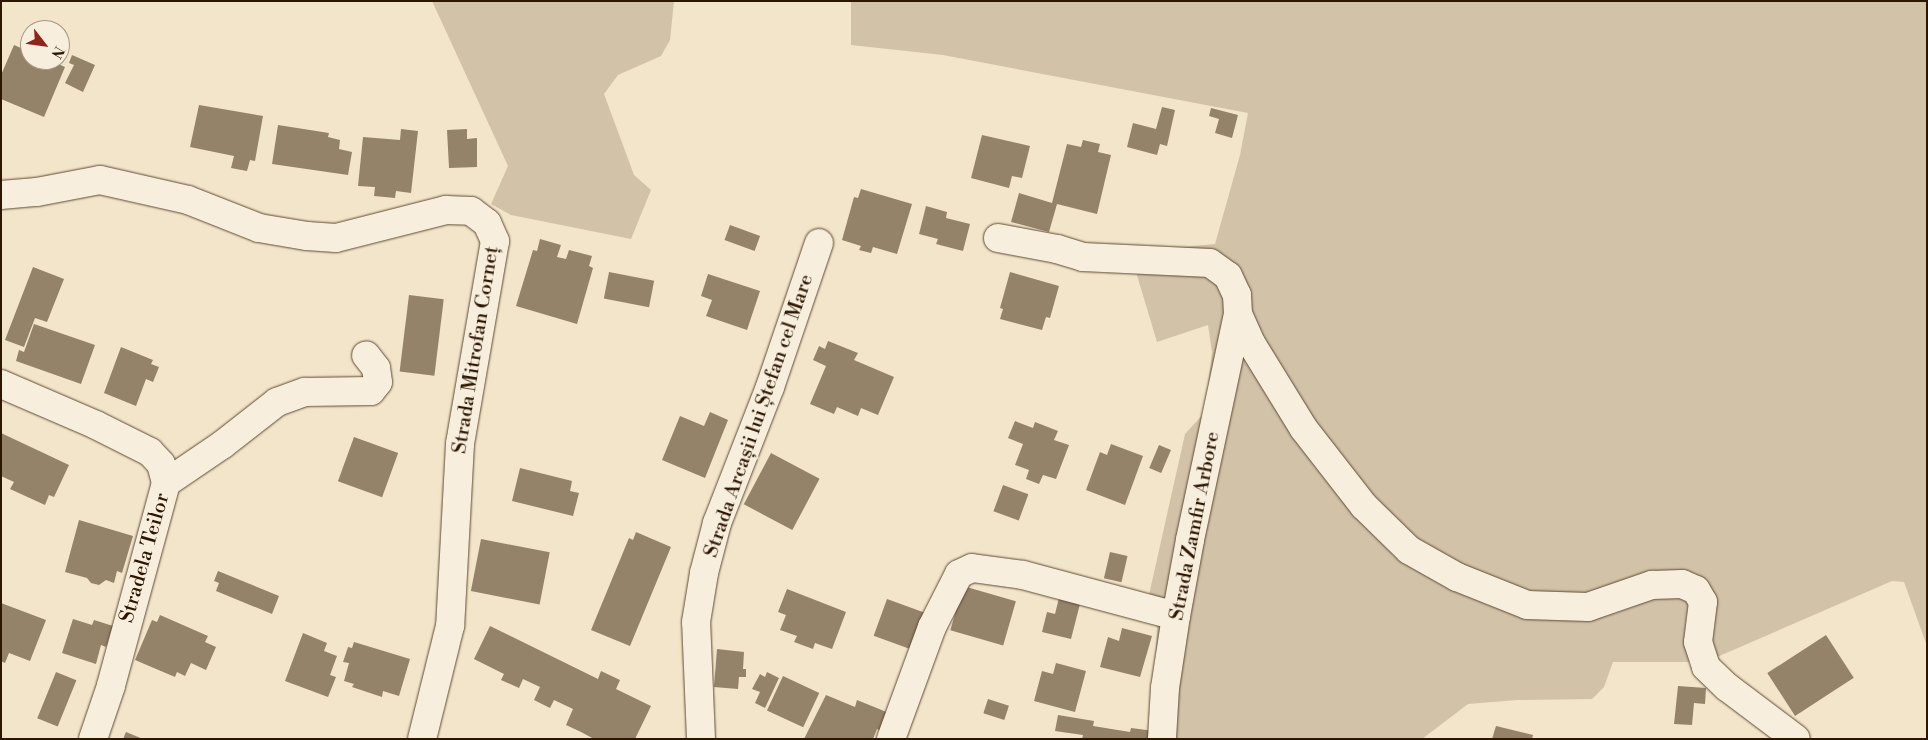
<!DOCTYPE html>
<html>
<head>
<meta charset="utf-8">
<style>
	body { margin:0 }
	#map { position:relative; width:1928px; height:740px; overflow:hidden; background:#f3e5ca; font-family:"Libre Bodoni",serif }
	div>[style] { position:absolute }
	.green>* { inset:0; background:#d1c2a8 }
	.building>* { inset:0; background:#948269; transform-origin:0 0 }
	.roads { filter:drop-shadow(0 0 1px #5e4a32) drop-shadow(0 0 1px #5e4a32) }
	.minor>* { height:28px; margin:-14px; padding:0 14px; transform-origin:14px; border-radius:14px; background:#f7eedd }
	span { translate:-50% -50%; white-space:nowrap; text-align:center; line-height:1.15; -webkit-text-stroke:4px #f7eedd; paint-order:stroke }
	.street-label { font-size:20px; color:#2d1600 }
	.frame { position:absolute; inset:0; border:2px solid #2d1600; pointer-events:none }
	.north { position:absolute; left:20px; top:20px; width:50px; height:50px; box-sizing:border-box; background:#f7eedd; border:1px solid #a69885; border-radius:50%; rotate:120deg; font-size:14px; font-weight:700; line-height:20px; text-align:center; color:#2d1600 }
	.north::after { content:''; display:block; margin:auto; width:18px; height:22px; background:#8f2418; clip-path:polygon(50% 0,100% 100%,50% 72%,0 100%) }
</style>
</head>
<body>
<div id="map">
	<div class="green">
		<div style="clip-path:polygon(432px 1px,674px 1px,670px 40px,661px 56px,618px 75px,604px 94px,634px 175px,651px 190px,631px 239px,511px 215px,491px 204px,508px 166px)"></div>
		<div style="clip-path:polygon(851px 1px,1927px 1px,1927px 646px,1904px 582px,1892px 581px,1717px 657px,1695px 662px,1613px 662px,1604px 687px,1592px 699px,1517px 700px,1468px 704px,1422px 739px,1152px 739px,1157px 628px,1149px 595px,1185px 434px,1205px 412px,1212px 352px,1208px 325px,1157px 342px,1130px 252px,1215px 244px,1240px 155px,1248px 113px,943px 55px,851px 45px)"></div>
	</div>
	<div class="building">
		<div style="clip-path:polygon(14px 45px,30px 52px,30px 60px,49px 60px,65px 67px,44px 117px,1px 99px,1px 75px)"></div>
		<div style="clip-path:polygon(72px 55px,95px 65px,83px 92px,65px 83px,74px 65px,69px 63px)"></div>
		<div style="clip-path:polygon(199px 105px,263px 116px,255px 161px,250px 160px,247px 171px,231px 168px,234px 156px,190px 147px)"></div>
		<div style="clip-path:polygon(1162px 107px,1175px 110px,1167px 146px,1160px 144px,1157px 155px,1127px 147px,1133px 123px,1156px 129px)"></div>
		<div style="clip-path:polygon(1211px 108px,1238px 115px,1232px 138px,1215px 133px,1219px 119px,1209px 116px)"></div>
		<div style="clip-path:polygon(278px 125px,329px 133px,328px 137px,340px 140px,339px 149px,352px 152px,348px 175px,272px 164px)"></div>
		<div style="clip-path:polygon(401px 129px,418px 131px,411px 193px,396px 191px,395px 198px,374px 196px,375px 187px,358px 186px,363px 137px,400px 140px)"></div>
		<div style="clip-path:polygon(467px 129px,467px 139px,477px 138px,477px 167px,449px 168px,447px 130px)"></div>
		<div style="clip-path:polygon(982px 135px,1030px 146px,1022px 178px,1012px 176px,1009px 188px,971px 178px)"></div>
		<div style="clip-path:polygon(1083px 140px,1100px 144px,1098px 152px,1111px 155px,1097px 214px,1057px 204px,1049px 232px,1011px 222px,1019px 193px,1052px 203px,1067px 144px,1081px 147px)"></div>
		<div style="clip-path:polygon(861px 189px,912px 204px,897px 254px,873px 247px,871px 253px,859px 250px,861px 246px,842px 240px,854px 197px,858px 198px)"></div>
		<div style="clip-path:polygon(926px 206px,947px 212px,946px 218px,970px 224px,963px 251px,936px 244px,938px 239px,919px 234px)"></div>
		<div style="left:730px;top:225px;width:32px;height:16px;rotate:20deg"></div>
		<div style="clip-path:polygon(540px 239px,561px 245px,557px 257px,566px 259px,569px 250px,592px 256px,589px 266px,593px 268px,577px 324px,516px 306px,533px 250px,537px 251px)"></div>
		<div style="clip-path:polygon(33px 267px,64px 279px,47px 322px,35px 318px,24px 347px,5px 340px)"></div>
		<div style="left:609px;top:272px;width:46px;height:27px;rotate:11deg"></div>
		<div style="clip-path:polygon(1010px 272px,1059px 286px,1050px 318px,1046px 317px,1042px 330px,1000px 319px,1003px 309px,1000px 308px)"></div>
		<div style="clip-path:polygon(708px 274px,760px 291px,747px 330px,706px 316px,712px 300px,701px 296px)"></div>
		<div style="left:409px;top:295px;width:35px;height:77px;rotate:7deg"></div>
		<div style="clip-path:polygon(34px 324px,95px 345px,81px 384px,16px 361px,19px 350px,24px 352px)"></div>
		<div style="clip-path:polygon(828px 341px,858px 353px,854px 360px,894px 377px,878px 415px,861px 408px,858px 416px,837px 407px,834px 414px,810px 404px,826px 366px,813px 360px,819px 346px,825px 349px)"></div>
		<div style="clip-path:polygon(121px 347px,153px 360px,151px 364px,159px 367px,153px 382px,146px 379px,136px 406px,104px 393px)"></div>
		<div style="clip-path:polygon(710px 412px,728px 420px,705px 478px,662px 460px,680px 416px,704px 426px)"></div>
		<div style="clip-path:polygon(1015px 421px,1033px 428px,1035px 422px,1058px 431px,1054px 440px,1069px 445px,1056px 479px,1043px 475px,1039px 484px,1026px 479px,1029px 470px,1015px 465px,1023px 444px,1008px 438px)"></div>
		<div style="clip-path:polygon(1px 433px,69px 465px,54px 497px,49px 495px,45px 505px,10px 489px,14px 482px,1px 476px)"></div>
		<div style="left:354px;top:437px;width:47px;height:47px;rotate:20deg"></div>
		<div style="clip-path:polygon(1111px 444px,1143px 456px,1125px 505px,1086px 490px,1100px 452px,1107px 455px)"></div>
		<div style="left:1159px;top:445px;width:13px;height:25px;rotate:23deg"></div>
		<div style="left:771px;top:453px;width:55px;height:58px;rotate:28deg"></div>
		<div style="clip-path:polygon(520px 468px,572px 481px,570px 491px,579px 493px,573px 516px,512px 501px)"></div>
		<div style="left:1003px;top:485px;width:27px;height:28px;rotate:20deg"></div>
		<div style="clip-path:polygon(79px 520px,133px 536px,122px 573px,117px 571px,114px 583px,106px 580px,99px 585px,91px 583px,87px 578px,65px 572px)"></div>
		<div style="clip-path:polygon(636px 532px,671px 547px,630px 646px,591px 630px,629px 538px,633px 540px)"></div>
		<div style="left:481px;top:539px;width:70px;height:53px;rotate:11deg"></div>
		<div style="left:1110px;top:552px;width:18px;height:27px;rotate:13deg"></div>
		<div style="clip-path:polygon(218px 571px,279px 596px,272px 614px,216px 591px,219px 583px,214px 581px)"></div>
		<div style="left:963px;top:586px;width:55px;height:46px;rotate:16deg"></div>
		<div style="clip-path:polygon(787px 589px,846px 612px,832px 649px,815px 643px,813px 649px,794px 642px,797px 636px,780px 630px,786px 615px,778px 612px)"></div>
		<div style="clip-path:polygon(1059px 598px,1080px 604px,1071px 639px,1042px 632px,1047px 612px,1055px 614px)"></div>
		<div style="left:887px;top:599px;width:49px;height:39px;rotate:20deg"></div>
		<div style="clip-path:polygon(1px 603px,46px 620px,30px 661px,9px 653px,5px 663px,1px 661px)"></div>
		<div style="clip-path:polygon(160px 615px,208px 636px,205px 642px,216px 647px,206px 670px,191px 663px,185px 676px,177px 672px,175px 677px,135px 660px,152px 620px,157px 622px)"></div>
		<div style="clip-path:polygon(73px 619px,92px 625px,94px 620px,113px 626px,106px 647px,101px 645px,96px 664px,62px 653px)"></div>
		<div style="clip-path:polygon(490px 626px,598px 679px,601px 671px,620px 680px,616px 689px,651px 706px,635px 739px,594px 739px,581px 732px,566px 725px,573px 709px,554px 700px,550px 708px,534px 700px,540px 687px,523px 679px,519px 688px,501px 680px,504px 674px,474px 659px)"></div>
		<div style="clip-path:polygon(1122px 628px,1152px 636px,1140px 677px,1100px 667px,1108px 637px,1119px 641px)"></div>
		<div style="clip-path:polygon(303px 633px,327px 643px,324px 651px,337px 656px,330px 675px,336px 677px,328px 697px,285px 681px)"></div>
		<div style="left:1826px;top:635px;width:51px;height:70px;rotate:57deg"></div>
		<div style="clip-path:polygon(354px 642px,410px 659px,399px 696px,383px 691px,382px 697px,352px 687px,354px 684px,344px 681px,349px 663px,343px 662px,348px 647px,352px 648px)"></div>
		<div style="clip-path:polygon(717px 649px,744px 652px,743px 669px,746px 669px,746px 677px,739px 677px,738px 689px,714px 687px)"></div>
		<div style="clip-path:polygon(1056px 663px,1086px 671px,1075px 712px,1034px 701px,1042px 671px,1053px 674px)"></div>
		<div style="left:56px;top:672px;width:22px;height:50px;rotate:22deg"></div>
		<div style="clip-path:polygon(767px 672px,779px 678px,765px 708px,755px 703px,760px 692px,752px 689px,760px 674px,765px 677px)"></div>
		<div style="left:783px;top:676px;width:40px;height:38px;rotate:25deg"></div>
		<div style="clip-path:polygon(1678px 686px,1706px 688px,1705px 704px,1694px 703px,1692px 725px,1674px 724px)"></div>
		<div style="clip-path:polygon(826px 695px,855px 707px,857px 700px,889px 713px,886px 733px,877px 729px,873px 739px,804px 739px)"></div>
		<div style="left:988px;top:699px;width:22px;height:15px;rotate:18deg"></div>
		<div style="clip-path:polygon(1058px 715px,1094px 721px,1093px 726px,1130px 732px,1131px 728px,1154px 731px,1153px 739px,1082px 739px,1083px 735px,1055px 731px)"></div>
		<div style="clip-path:polygon(1496px 726px,1533px 735px,1532px 739px,1492px 739px)"></div>
		<div style="clip-path:polygon(126px 732px,143px 739px,123px 739px)"></div>
	</div>
	<div class="roads">
		<div class="minor">
			<div style="left:1px;top:195px;width:36px;rotate:-5deg"></div>
			<div style="left:37px;top:192px;width:64px;rotate:-10.8deg"></div>
			<div style="left:100px;top:180px;width:90px;rotate:12.8deg"></div>
			<div style="left:188px;top:200px;width:76px;rotate:21.5deg"></div>
			<div style="left:259px;top:228px;width:49px;rotate:9.5deg"></div>
			<div style="left:307px;top:236px;width:29px;rotate:4deg"></div>
			<div style="left:336px;top:238px;width:114px;rotate:-14.3deg"></div>
			<div style="left:446px;top:210px;width:25px;rotate:2deg"></div>
			<div style="left:471px;top:211px;width:20px;rotate:37deg"></div>
			<div style="left:487px;top:223px;width:20px;rotate:66deg"></div>
			<div style="left:495px;top:241px;width:206px;rotate:99.8deg"></div>
			<div style="left:460px;top:444px;width:182px;rotate:93.1deg"></div>
			<div style="left:450px;top:626px;width:116px;rotate:103.9deg"></div>
			<div style="left:998px;top:238px;width:60px;rotate:10.6deg"></div>
			<div style="left:1057px;top:249px;width:27px;rotate:17deg"></div>
			<div style="left:1083px;top:257px;width:127px;rotate:2.7deg"></div>
			<div style="left:1210px;top:263px;width:22px;rotate:36deg"></div>
			<div style="left:1228px;top:276px;width:21px;rotate:65deg"></div>
			<div style="left:1237px;top:295px;width:19px;rotate:87deg"></div>
			<div style="left:1238px;top:314px;width:231px;rotate:102deg"></div>
			<div style="left:1190px;top:540px;width:77px;rotate:100.4deg"></div>
			<div style="left:1176px;top:616px;width:73px;rotate:98.7deg"></div>
			<div style="left:1165px;top:688px;width:51px;rotate:93.4deg"></div>
			<div style="left:1238px;top:314px;width:32px;rotate:66deg"></div>
			<div style="left:1251px;top:343px;width:101px;rotate:58.4deg"></div>
			<div style="left:1304px;top:429px;width:98px;rotate:52.1deg"></div>
			<div style="left:1364px;top:506px;width:63px;rotate:44.4deg"></div>
			<div style="left:1409px;top:550px;width:55px;rotate:29.4deg"></div>
			<div style="left:1457px;top:577px;width:75px;rotate:21.8deg"></div>
			<div style="left:1527px;top:605px;width:61px;rotate:1.9deg"></div>
			<div style="left:1588px;top:607px;width:68px;rotate:-19deg"></div>
			<div style="left:1652px;top:585px;width:30px;rotate:-2deg"></div>
			<div style="left:1682px;top:584px;width:15px;rotate:23deg"></div>
			<div style="left:1696px;top:590px;width:14px;rotate:60deg"></div>
			<div style="left:1703px;top:602px;width:40px;rotate:97.1deg"></div>
			<div style="left:1698px;top:642px;width:26px;rotate:72deg"></div>
			<div style="left:1706px;top:667px;width:29px;rotate:44deg"></div>
			<div style="left:1727px;top:687px;width:86px;rotate:37deg"></div>
			<div style="left:1px;top:384px;width:103px;rotate:23.3deg"></div>
			<div style="left:96px;top:425px;width:60px;rotate:26.6deg"></div>
			<div style="left:150px;top:452px;width:16px;rotate:47deg"></div>
			<div style="left:161px;top:464px;width:20px;rotate:75deg"></div>
			<div style="left:166px;top:483px;width:210px;rotate:105.2deg"></div>
			<div style="left:111px;top:686px;width:56px;rotate:108.8deg"></div>
			<div style="left:166px;top:483px;width:68px;rotate:-34.2deg"></div>
			<div style="left:222px;top:445px;width:70px;rotate:-38deg"></div>
			<div style="left:277px;top:402px;width:30px;rotate:-20deg"></div>
			<div style="left:305px;top:392px;width:66px;rotate:-0.9deg"></div>
			<div style="left:371px;top:391px;width:11px;rotate:-52deg"></div>
			<div style="left:378px;top:382px;width:14px;rotate:-98deg"></div>
			<div style="left:376px;top:368px;width:16px;rotate:-128deg"></div>
			<div style="left:701px;top:739px;width:117px;rotate:-92.4deg"></div>
			<div style="left:696px;top:622px;width:50px;rotate:-80.7deg"></div>
			<div style="left:704px;top:573px;width:52px;rotate:-75.4deg"></div>
			<div style="left:717px;top:523px;width:146px;rotate:-68.7deg"></div>
			<div style="left:770px;top:387px;width:152px;rotate:-71.2deg"></div>
			<div style="left:891px;top:739px;width:119px;rotate:-69.9deg"></div>
			<div style="left:932px;top:627px;width:59px;rotate:-63deg"></div>
			<div style="left:959px;top:574px;width:14px;rotate:-25deg"></div>
			<div style="left:972px;top:568px;width:51px;rotate:7.8deg"></div>
			<div style="left:1023px;top:575px;width:158px;rotate:15deg"></div>
		</div>
	</div>
	<div class="street-label">
		<span style="left:476px;top:350px;rotate:-81deg">Strada Mitrofan Corneț</span>
		<span style="left:759px;top:416px;rotate:-71deg">Strada Arcașii lui Ștefan cel Mare</span>
		<span style="left:1195px;top:526px;rotate:-79deg">Strada Zamfir Arbore</span>
		<span style="left:145px;top:558px;rotate:-74deg">Stradela Teilor</span>
	</div>
	<div class="frame"></div>
	<div class="north">N</div>
</div>
</body>
</html>
